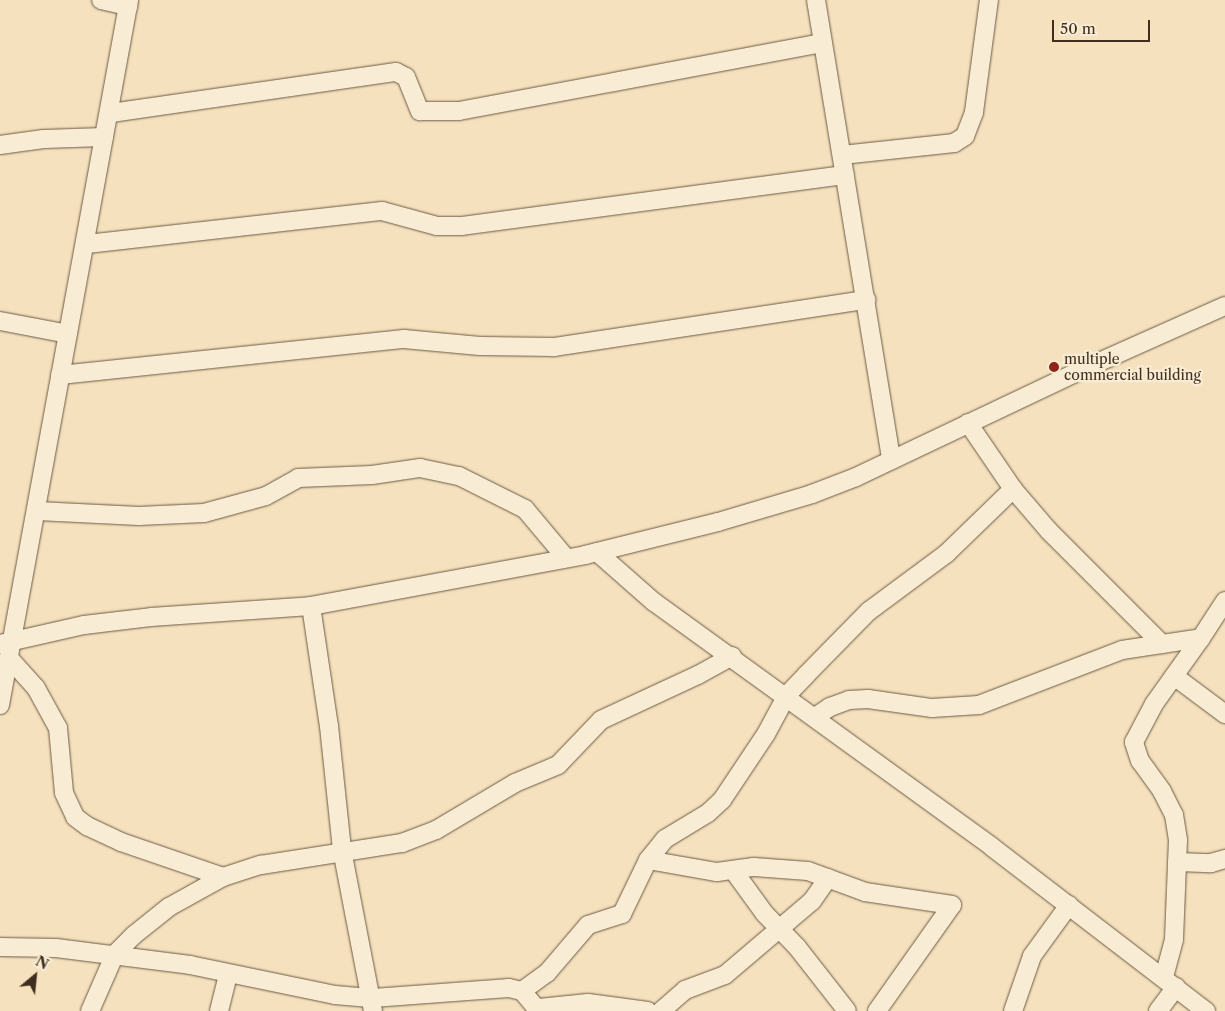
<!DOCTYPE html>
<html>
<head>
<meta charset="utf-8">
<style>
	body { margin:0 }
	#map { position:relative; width:1225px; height:1011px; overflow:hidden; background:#f5e1bd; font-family:"Libre Caslon Text",serif }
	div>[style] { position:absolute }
	.roads { filter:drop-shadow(0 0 1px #6d5a45) drop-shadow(0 0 1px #6d5a45) }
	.minor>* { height:18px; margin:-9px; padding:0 9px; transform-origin:9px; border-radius:9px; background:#f8ecd4 }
	.dots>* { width:14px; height:14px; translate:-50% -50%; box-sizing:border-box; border:2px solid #f8ecd4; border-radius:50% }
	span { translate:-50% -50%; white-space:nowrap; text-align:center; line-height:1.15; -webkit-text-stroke:4.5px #f8ecd4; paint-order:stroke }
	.poi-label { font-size:14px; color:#402d1d }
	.left { translate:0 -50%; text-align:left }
	.north { position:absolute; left:10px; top:951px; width:50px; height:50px; -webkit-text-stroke:4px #f8ecd4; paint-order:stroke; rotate:28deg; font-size:14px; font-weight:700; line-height:20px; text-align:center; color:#402d1d }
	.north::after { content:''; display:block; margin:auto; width:18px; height:22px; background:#402d1d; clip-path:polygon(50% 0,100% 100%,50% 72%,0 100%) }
	.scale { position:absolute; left:1052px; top:20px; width:98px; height:22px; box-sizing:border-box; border:2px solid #402d1d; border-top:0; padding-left:6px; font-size:15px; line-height:18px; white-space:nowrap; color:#402d1d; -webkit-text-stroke:4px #f8ecd4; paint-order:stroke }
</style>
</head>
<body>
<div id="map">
	<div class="roads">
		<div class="minor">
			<div style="left:101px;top:0;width:28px;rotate:13deg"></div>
			<div style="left:816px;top:0;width:466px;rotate:80.7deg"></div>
			<div style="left:111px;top:113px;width:288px;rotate:-8.2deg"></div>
			<div style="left:396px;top:72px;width:11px;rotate:27deg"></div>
			<div style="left:406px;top:77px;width:37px;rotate:68deg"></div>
			<div style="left:420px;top:111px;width:39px"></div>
			<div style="left:459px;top:111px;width:370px;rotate:-10.6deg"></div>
			<div style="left:0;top:145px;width:44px;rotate:-7.8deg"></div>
			<div style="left:44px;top:139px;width:60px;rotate:-1.9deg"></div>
			<div style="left:842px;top:155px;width:113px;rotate:-6.1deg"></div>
			<div style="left:954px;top:143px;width:13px;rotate:-32deg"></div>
			<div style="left:965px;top:136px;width:26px;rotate:-69deg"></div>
			<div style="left:974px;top:112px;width:113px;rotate:-82.4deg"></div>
			<div style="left:87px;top:244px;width:297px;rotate:-6.4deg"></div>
			<div style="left:382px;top:211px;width:57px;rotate:15.3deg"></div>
			<div style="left:437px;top:226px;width:25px"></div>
			<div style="left:462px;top:226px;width:386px;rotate:-7.6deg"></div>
			<div style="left:0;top:321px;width:69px;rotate:10.8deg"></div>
			<div style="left:60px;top:375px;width:346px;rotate:-6deg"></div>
			<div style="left:404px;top:339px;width:76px;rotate:5.3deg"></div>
			<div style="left:480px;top:346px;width:74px;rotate:0.8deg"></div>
			<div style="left:554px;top:347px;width:316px;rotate:-8.6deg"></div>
			<div style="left:968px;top:423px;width:80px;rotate:55.7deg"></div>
			<div style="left:1013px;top:489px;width:55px;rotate:49.4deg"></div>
			<div style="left:1049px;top:531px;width:160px;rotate:45deg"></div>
			<div style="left:37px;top:511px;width:102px;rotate:2.8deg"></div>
			<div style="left:139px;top:516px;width:65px;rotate:-2.6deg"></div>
			<div style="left:204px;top:513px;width:64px;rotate:-15.3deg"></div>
			<div style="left:266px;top:496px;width:37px;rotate:-29deg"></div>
			<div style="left:298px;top:478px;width:74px;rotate:-2.3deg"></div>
			<div style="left:372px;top:475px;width:49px;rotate:-8.3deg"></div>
			<div style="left:420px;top:468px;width:40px;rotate:12deg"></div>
			<div style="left:459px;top:476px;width:74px;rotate:26.6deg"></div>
			<div style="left:525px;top:509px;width:64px;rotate:50.1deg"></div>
			<div style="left:597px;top:552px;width:76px;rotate:41.3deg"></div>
			<div style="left:654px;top:602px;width:417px;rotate:35.9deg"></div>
			<div style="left:992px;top:847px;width:270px;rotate:37.5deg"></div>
			<div style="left:311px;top:606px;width:121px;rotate:81.5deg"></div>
			<div style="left:329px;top:726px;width:125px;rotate:84deg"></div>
			<div style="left:342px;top:850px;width:164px;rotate:79.1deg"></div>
			<div style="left:0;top:644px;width:86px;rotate:-12.7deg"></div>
			<div style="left:84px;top:625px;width:67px;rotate:-6.8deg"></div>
			<div style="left:151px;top:617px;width:160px;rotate:-3.9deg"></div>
			<div style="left:311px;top:606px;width:279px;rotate:-10.5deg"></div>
			<div style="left:585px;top:555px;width:137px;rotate:-13.9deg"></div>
			<div style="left:718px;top:522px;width:98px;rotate:-16.6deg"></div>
			<div style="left:812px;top:494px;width:47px;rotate:-21.1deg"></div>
			<div style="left:856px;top:477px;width:259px;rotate:-25.4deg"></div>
			<div style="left:1090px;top:366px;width:148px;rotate:-24deg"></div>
			<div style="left:9px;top:658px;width:40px;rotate:48deg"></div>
			<div style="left:36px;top:688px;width:46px;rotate:61.2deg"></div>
			<div style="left:58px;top:728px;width:65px;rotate:84.7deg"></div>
			<div style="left:64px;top:793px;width:26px;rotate:65deg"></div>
			<div style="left:75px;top:817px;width:15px;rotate:37deg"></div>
			<div style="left:87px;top:826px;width:38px;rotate:25deg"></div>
			<div style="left:121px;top:842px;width:108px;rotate:18.9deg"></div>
			<div style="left:223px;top:877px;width:40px;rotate:-18deg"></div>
			<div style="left:261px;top:865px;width:143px;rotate:-8.9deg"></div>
			<div style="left:402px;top:843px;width:36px;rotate:-21deg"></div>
			<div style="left:436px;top:830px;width:92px;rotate:-30.7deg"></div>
			<div style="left:515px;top:783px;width:47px;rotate:-22.7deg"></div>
			<div style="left:558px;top:765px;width:62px;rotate:-46.3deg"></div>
			<div style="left:601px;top:720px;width:107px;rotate:-24.9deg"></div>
			<div style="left:698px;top:675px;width:39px;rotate:-29deg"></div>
			<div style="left:1174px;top:676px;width:64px;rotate:36.7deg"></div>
			<div style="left:0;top:705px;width:717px;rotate:-79.63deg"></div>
			<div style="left:815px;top:717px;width:18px;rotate:-34deg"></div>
			<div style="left:830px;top:707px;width:20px;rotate:-20deg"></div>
			<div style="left:849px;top:700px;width:19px;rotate:-3deg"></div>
			<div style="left:868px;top:699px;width:65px;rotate:8deg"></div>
			<div style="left:932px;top:708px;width:47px;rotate:-3.7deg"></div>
			<div style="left:979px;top:705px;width:153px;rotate:-21deg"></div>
			<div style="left:1122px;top:650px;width:80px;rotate:-8.6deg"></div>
			<div style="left:1201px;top:638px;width:44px;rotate:-57deg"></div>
			<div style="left:648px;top:860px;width:70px;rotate:9.9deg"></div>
			<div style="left:717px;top:872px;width:37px;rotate:-8deg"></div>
			<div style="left:754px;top:867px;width:54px;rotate:4.2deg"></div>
			<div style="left:808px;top:871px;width:61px;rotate:20.2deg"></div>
			<div style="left:865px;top:892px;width:88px;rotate:8.5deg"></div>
			<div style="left:952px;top:905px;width:130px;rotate:125.3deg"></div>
			<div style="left:1177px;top:862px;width:34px;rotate:2deg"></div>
			<div style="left:1211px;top:863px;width:15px;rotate:-16deg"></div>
			<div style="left:733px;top:870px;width:54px;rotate:54deg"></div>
			<div style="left:765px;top:914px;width:46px;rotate:45.9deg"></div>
			<div style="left:797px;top:947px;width:81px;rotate:52deg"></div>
			<div style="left:0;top:947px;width:56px;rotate:1deg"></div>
			<div style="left:56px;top:948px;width:135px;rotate:7.2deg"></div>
			<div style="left:190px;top:965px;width:148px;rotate:11.7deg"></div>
			<div style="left:335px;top:995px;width:38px;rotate:5deg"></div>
			<div style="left:373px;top:998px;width:136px;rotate:-4.2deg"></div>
			<div style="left:509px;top:988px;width:13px;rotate:13deg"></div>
			<div style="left:522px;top:991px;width:26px;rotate:50deg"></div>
			<div style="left:1164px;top:977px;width:39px;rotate:-75deg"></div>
			<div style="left:1174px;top:939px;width:99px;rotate:-87.7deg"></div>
			<div style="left:1178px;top:840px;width:25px;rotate:-99deg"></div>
			<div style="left:1174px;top:815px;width:27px;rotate:-117deg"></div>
			<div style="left:1162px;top:791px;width:37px;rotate:-126deg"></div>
			<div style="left:1140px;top:761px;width:20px;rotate:-108deg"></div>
			<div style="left:1134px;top:742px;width:43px;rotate:-62.2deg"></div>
			<div style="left:1154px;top:704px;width:81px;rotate:-54.5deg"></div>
			<div style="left:522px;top:991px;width:31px;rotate:-36deg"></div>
			<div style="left:547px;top:973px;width:63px;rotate:-49.5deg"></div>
			<div style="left:588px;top:925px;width:36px;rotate:-18deg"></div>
			<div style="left:622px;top:914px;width:60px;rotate:-64.3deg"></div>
			<div style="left:648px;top:860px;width:27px;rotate:-51deg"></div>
			<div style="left:665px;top:839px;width:50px;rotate:-31.2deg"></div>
			<div style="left:708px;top:813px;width:19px;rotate:-43deg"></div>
			<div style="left:722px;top:800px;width:79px;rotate:-56.3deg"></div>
			<div style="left:766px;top:734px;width:44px;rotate:-61.7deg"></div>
			<div style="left:787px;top:695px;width:28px;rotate:-46deg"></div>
			<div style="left:806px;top:675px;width:90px;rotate:-45.5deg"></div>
			<div style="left:869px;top:611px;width:97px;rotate:-36.6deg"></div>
			<div style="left:947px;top:553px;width:92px;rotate:-44.1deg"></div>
			<div style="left:539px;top:1008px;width:49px;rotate:-5.8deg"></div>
			<div style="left:588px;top:1003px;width:60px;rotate:7.7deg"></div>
			<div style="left:90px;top:1011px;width:62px;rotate:-66.3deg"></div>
			<div style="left:115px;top:954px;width:27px;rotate:-45deg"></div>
			<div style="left:134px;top:935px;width:45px;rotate:-38.7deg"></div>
			<div style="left:169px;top:907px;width:62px;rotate:-29.1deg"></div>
			<div style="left:219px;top:1011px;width:38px;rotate:-76deg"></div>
			<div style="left:661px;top:1011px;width:32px;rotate:-41deg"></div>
			<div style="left:685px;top:990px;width:43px;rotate:-20.6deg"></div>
			<div style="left:725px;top:975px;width:114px;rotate:-40.4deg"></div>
			<div style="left:812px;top:901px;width:28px;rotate:-55deg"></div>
			<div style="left:1013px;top:1011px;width:58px;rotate:-70.9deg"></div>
			<div style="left:1032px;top:956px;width:63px;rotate:-54deg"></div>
			<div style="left:1158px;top:1011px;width:30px;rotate:-53deg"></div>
		</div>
	</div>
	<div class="dots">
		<div style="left:1054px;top:367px;background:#8f2418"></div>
	</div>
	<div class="poi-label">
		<span class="left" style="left:1064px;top:367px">multiple<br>commercial building</span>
	</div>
	<div class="north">N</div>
	<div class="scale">50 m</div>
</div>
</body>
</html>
